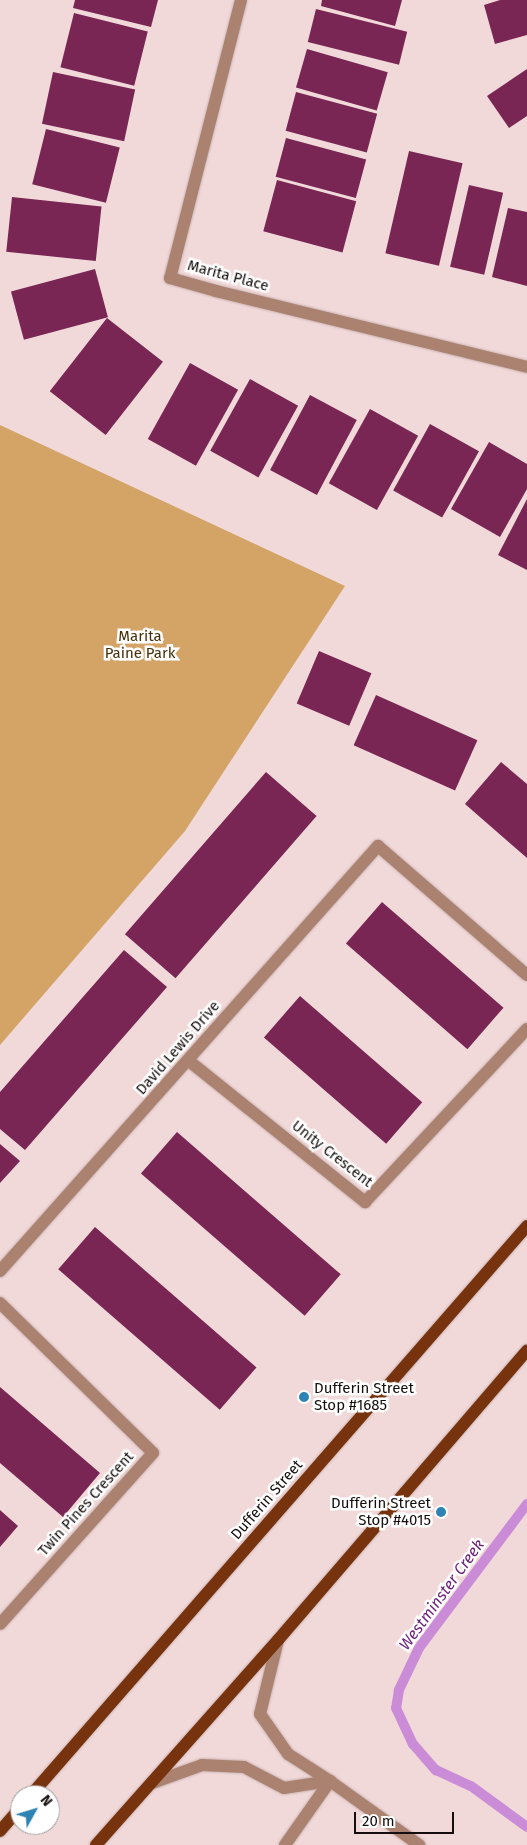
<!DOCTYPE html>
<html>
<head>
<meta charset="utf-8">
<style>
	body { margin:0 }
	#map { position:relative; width:527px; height:1845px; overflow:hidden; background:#f2d9d9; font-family:"Fira Sans",sans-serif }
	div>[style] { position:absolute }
	.green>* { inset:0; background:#d3a466 }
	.stream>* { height:10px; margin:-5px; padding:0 5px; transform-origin:5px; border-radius:5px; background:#cb8cd7 }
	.building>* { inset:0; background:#792655; transform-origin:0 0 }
	.roads { filter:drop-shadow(0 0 1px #cab4b4) drop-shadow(0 0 1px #cab4b4) }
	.minor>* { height:12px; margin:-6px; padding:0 6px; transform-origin:6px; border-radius:6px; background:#ab8270 }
	.major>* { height:12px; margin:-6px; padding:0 6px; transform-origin:6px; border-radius:6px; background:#77330d }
	.dots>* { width:14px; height:14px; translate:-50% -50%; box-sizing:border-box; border:2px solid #fff; border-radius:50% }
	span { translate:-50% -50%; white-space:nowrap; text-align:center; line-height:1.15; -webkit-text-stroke:5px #fff; paint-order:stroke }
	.street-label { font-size:15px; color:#160e0e }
	.park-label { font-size:15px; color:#482f09 }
	.poi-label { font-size:15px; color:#160e0e }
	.left { translate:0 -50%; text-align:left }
	.right { translate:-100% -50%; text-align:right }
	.water-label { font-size:16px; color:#6e227c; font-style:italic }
	.north { position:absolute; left:10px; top:1785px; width:50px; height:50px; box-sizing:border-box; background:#fff; border:1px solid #a29f9f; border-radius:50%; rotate:51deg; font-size:14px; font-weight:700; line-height:20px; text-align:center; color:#160e0e }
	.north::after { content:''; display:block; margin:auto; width:18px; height:22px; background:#2d83b3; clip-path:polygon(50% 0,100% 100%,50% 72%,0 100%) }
	.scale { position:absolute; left:354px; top:1812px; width:100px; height:22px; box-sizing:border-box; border:2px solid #160e0e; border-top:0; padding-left:6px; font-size:15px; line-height:18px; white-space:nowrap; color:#160e0e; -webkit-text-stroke:4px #fff; paint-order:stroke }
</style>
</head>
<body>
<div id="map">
	<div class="green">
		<div style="clip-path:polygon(0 425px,345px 586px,185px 831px,0 1045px)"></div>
	</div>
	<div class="stream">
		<div style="left:527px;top:1504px;width:180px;rotate:126.9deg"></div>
		<div style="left:419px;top:1648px;width:47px;rotate:115.5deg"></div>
		<div style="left:399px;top:1690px;width:18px;rotate:99deg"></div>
		<div style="left:396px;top:1708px;width:40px;rotate:65deg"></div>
		<div style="left:413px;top:1744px;width:35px;rotate:49deg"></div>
		<div style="left:436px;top:1770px;width:38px;rotate:25deg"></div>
		<div style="left:471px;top:1786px;width:69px;rotate:36.2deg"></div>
	</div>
	<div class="building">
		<div style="clip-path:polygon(75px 0,158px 0,151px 27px,73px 8px)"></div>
		<div style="clip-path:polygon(322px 0,402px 0,395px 26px,321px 6px)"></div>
		<div style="clip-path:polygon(500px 0,527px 0,527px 35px,495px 44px,484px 5px)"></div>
		<div style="left:316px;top:9px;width:94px;height:34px;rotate:14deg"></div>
		<div style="left:74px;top:13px;width:76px;height:56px;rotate:14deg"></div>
		<div style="left:307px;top:49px;width:84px;height:40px;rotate:16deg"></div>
		<div style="clip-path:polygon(527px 69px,527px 116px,509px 128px,487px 96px)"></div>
		<div style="left:53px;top:72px;width:84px;height:53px;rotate:12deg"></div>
		<div style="left:296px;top:92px;width:84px;height:40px;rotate:15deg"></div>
		<div style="left:46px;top:129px;width:76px;height:57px;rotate:14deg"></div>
		<div style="left:286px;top:138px;width:83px;height:40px;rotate:15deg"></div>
		<div style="left:409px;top:151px;width:55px;height:105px;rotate:13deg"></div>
		<div style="left:277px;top:180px;width:82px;height:53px;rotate:15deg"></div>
		<div style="left:469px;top:185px;width:35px;height:84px;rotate:13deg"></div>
		<div style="left:12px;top:197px;width:90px;height:55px;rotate:6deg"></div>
		<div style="clip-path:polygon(508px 208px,527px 212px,527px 286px,492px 277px)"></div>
		<div style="left:95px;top:269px;width:50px;height:87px;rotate:75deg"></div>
		<div style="left:107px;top:318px;width:71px;height:93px;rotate:38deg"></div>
		<div style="left:190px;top:363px;width:55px;height:87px;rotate:29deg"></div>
		<div style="left:250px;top:379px;width:55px;height:82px;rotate:29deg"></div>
		<div style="left:310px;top:395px;width:53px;height:85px;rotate:28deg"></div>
		<div style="left:370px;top:409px;width:55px;height:85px;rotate:29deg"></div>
		<div style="left:430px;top:424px;width:56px;height:76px;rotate:29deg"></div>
		<div style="clip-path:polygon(489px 442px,527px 464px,527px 489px,500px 537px,451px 509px)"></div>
		<div style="clip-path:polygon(527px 499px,527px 570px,498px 555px)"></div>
		<div style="left:319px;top:651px;width:57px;height:57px;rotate:23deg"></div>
		<div style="left:376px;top:695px;width:111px;height:55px;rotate:24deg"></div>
		<div style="clip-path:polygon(501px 762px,527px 784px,527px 858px,465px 804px)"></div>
		<div style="left:266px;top:772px;width:67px;height:215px;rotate:41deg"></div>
		<div style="left:382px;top:902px;width:161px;height:55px;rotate:41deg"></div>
		<div style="clip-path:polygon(124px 950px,167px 987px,25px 1150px,0 1129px,0 1092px)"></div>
		<div style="left:300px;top:996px;width:162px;height:55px;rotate:41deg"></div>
		<div style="left:177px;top:1132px;width:217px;height:55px;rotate:41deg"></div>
		<div style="clip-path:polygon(0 1144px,20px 1161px,0 1183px)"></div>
		<div style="left:95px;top:1227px;width:214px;height:56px;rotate:41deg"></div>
		<div style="clip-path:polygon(0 1387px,100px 1473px,63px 1517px,0 1463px)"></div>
		<div style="clip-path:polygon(0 1510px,18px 1526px,0 1547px)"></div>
	</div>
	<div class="roads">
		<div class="minor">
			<div style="left:241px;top:0;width:287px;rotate:104.3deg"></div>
			<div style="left:170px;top:278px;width:48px;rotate:15.8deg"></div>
			<div style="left:216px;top:291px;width:320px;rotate:13.7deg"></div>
			<div style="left:189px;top:1061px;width:226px;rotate:38.7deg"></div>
			<div style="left:365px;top:1202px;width:237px;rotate:-46.9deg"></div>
			<div style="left:0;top:1271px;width:569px;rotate:-48.35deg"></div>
			<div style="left:378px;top:846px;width:197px;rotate:40.9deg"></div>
			<div style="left:0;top:1303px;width:214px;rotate:44.4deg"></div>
			<div style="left:153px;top:1453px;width:229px;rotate:131.8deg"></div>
			<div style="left:278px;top:1640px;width:76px;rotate:103.7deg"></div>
			<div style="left:260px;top:1714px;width:49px;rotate:55deg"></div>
			<div style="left:288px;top:1754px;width:50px;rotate:32.7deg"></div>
			<div style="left:330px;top:1781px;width:110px;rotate:35.7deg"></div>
			<div style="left:152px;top:1783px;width:53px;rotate:-19.8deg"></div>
			<div style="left:202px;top:1765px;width:42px;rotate:2.7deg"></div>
			<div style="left:244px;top:1767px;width:45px;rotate:27.7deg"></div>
			<div style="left:284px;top:1788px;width:47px;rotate:-8.7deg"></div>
			<div style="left:285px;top:1845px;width:78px;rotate:-54.9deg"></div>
		</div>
		<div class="major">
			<div style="left:31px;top:1795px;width:755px;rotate:-48.92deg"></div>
			<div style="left:0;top:1831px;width:30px;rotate:-49deg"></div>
			<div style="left:96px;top:1845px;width:274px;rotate:-48.4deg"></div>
			<div style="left:278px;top:1640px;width:382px;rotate:-49.3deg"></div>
		</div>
	</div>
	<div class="dots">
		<div style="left:304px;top:1397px;background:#2d83b3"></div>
		<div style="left:441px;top:1512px;background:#2d83b3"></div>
	</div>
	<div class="street-label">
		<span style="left:228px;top:276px;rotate:15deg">Marita Place</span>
		<span style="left:178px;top:1048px;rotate:-49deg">David Lewis Drive</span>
		<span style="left:332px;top:1154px;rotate:38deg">Unity Crescent</span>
		<span style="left:267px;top:1500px;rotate:-49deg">Dufferin Street</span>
		<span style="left:86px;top:1504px;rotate:-48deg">Twin Pines Crescent</span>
	</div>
	<div class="park-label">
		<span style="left:140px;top:645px">Marita<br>Paine Park</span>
	</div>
	<div class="poi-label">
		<span class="left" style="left:314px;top:1397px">Dufferin Street<br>Stop #1685</span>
		<span class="right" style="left:431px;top:1512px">Dufferin Street<br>Stop #4015</span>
	</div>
	<div class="water-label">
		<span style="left:442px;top:1595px;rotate:-54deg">Westminster Creek</span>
	</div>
	<div class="north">N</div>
	<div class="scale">20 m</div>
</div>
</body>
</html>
